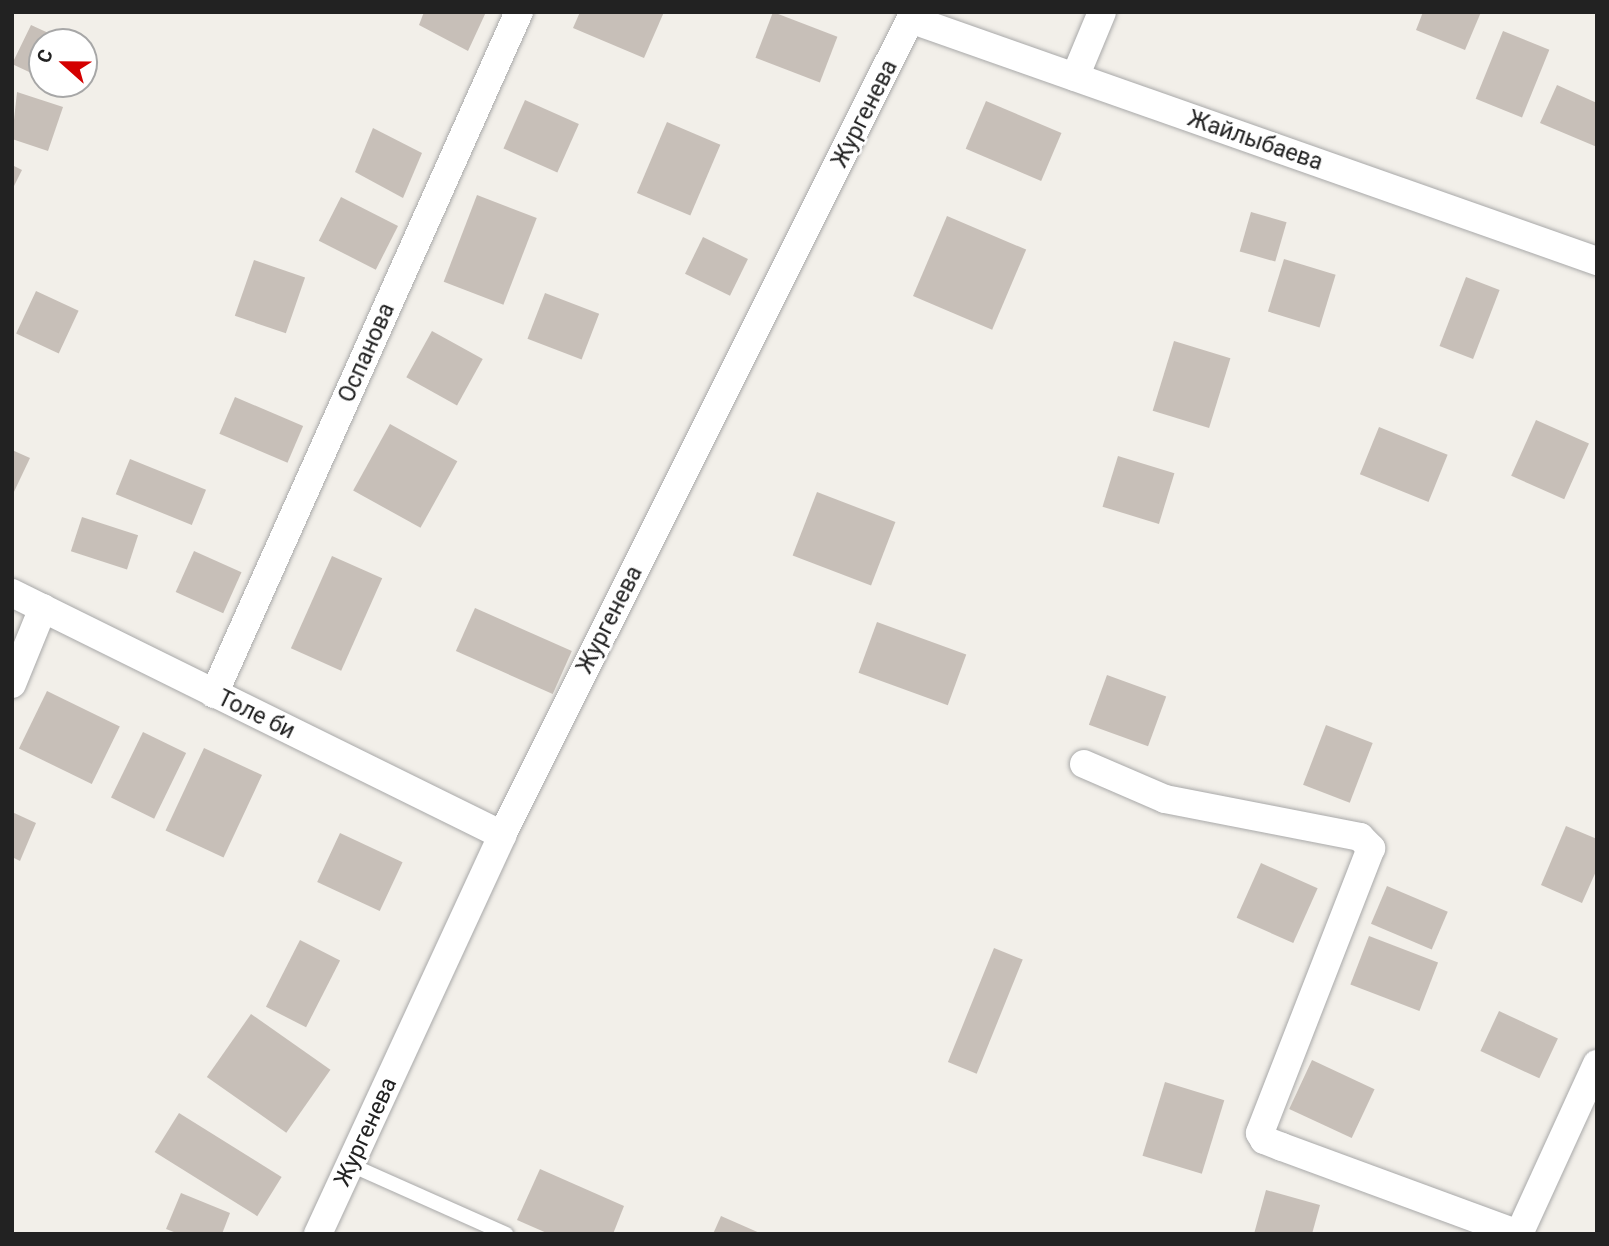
<!DOCTYPE html>
<html>
<head>
<meta charset="utf-8">
<style>
	body { margin:0 }
	#map { position:relative; width:1609px; height:1246px; overflow:hidden; background:#f2efe9; font-family:Roboto,sans-serif }
	div>[style] { position:absolute }
	.building>* { inset:0; background:#c7bfb8; transform-origin:0 0 }
	.roads { filter:drop-shadow(0 0 2px #a9a9a9) drop-shadow(0 0 2px #a9a9a9) }
	.lane>* { height:14px; margin:-7px; padding:0 7px; transform-origin:7px; border-radius:7px; background:#fff }
	.street>* { height:28px; margin:-14px; padding:0 14px; transform-origin:14px; border-radius:14px; background:#fff }
	span { translate:-50% -50%; white-space:nowrap; text-align:center; line-height:1.15; -webkit-text-stroke:5px #fff; paint-order:stroke }
	.street-label { font-size:23px; color:#222 }
	.frame { position:absolute; inset:0; border:14px solid #222; pointer-events:none }
	.north { position:absolute; left:28px; top:28px; width:70px; height:70px; box-sizing:border-box; background:#fff; border:2px solid #a7a7a7; border-radius:50%; rotate:291deg; font-size:19px; font-weight:700; line-height:28px; text-align:center; color:#222 }
	.north::after { content:''; display:block; margin:auto; width:24px; height:32px; background:#d40000; clip-path:polygon(50% 0,100% 100%,50% 72%,0 100%) }
</style>
</head>
<body>
<div id="map">
	<div class="building">
		<div style="clip-path:polygon(424px 12px,486px 12px,468px 51px,419px 25px)"></div>
		<div style="clip-path:polygon(580px 12px,664px 12px,644px 58px,573px 28px)"></div>
		<div style="left:773px;top:12px;width:69px;height:49px;rotate:21deg"></div>
		<div style="clip-path:polygon(1423px 12px,1481px 12px,1465px 50px,1416px 30px)"></div>
		<div style="clip-path:polygon(31px 25px,68px 42px,42px 42px,42px 78px,12px 64px)"></div>
		<div style="left:1503px;top:31px;width:50px;height:73px;rotate:22deg"></div>
		<div style="clip-path:polygon(1557px 85px,1597px 103px,1597px 147px,1540px 123px)"></div>
		<div style="clip-path:polygon(17px 92px,63px 107px,48px 151px,12px 139px)"></div>
		<div style="left:525px;top:100px;width:59px;height:53px;rotate:24deg"></div>
		<div style="left:986px;top:101px;width:82px;height:52px;rotate:23deg"></div>
		<div style="left:667px;top:122px;width:58px;height:77px;rotate:23deg"></div>
		<div style="clip-path:polygon(373px 128px,422px 153px,403px 198px,355px 172px)"></div>
		<div style="clip-path:polygon(12px 165px,22px 170px,12px 190px)"></div>
		<div style="left:477px;top:195px;width:64px;height:93px;rotate:21deg"></div>
		<div style="left:341px;top:197px;width:64px;height:49px;rotate:27deg"></div>
		<div style="left:1251px;top:212px;width:37px;height:41px;rotate:16deg"></div>
		<div style="left:947px;top:216px;width:86px;height:87px;rotate:23deg"></div>
		<div style="left:703px;top:237px;width:50px;height:41px;rotate:26deg"></div>
		<div style="left:1284px;top:259px;width:54px;height:55px;rotate:17deg"></div>
		<div style="left:254px;top:260px;width:54px;height:59px;rotate:19deg"></div>
		<div style="left:1466px;top:277px;width:36px;height:74px;rotate:21deg"></div>
		<div style="left:36px;top:291px;width:47px;height:47px;rotate:25deg"></div>
		<div style="left:545px;top:293px;width:58px;height:49px;rotate:21deg"></div>
		<div style="left:432px;top:331px;width:58px;height:53px;rotate:29deg"></div>
		<div style="left:1174px;top:341px;width:59px;height:73px;rotate:17deg"></div>
		<div style="left:235px;top:397px;width:74px;height:40px;rotate:23deg"></div>
		<div style="left:1536px;top:420px;width:58px;height:61px;rotate:24deg"></div>
		<div style="left:390px;top:424px;width:77px;height:76px;rotate:29deg"></div>
		<div style="left:1379px;top:427px;width:74px;height:51px;rotate:22deg"></div>
		<div style="clip-path:polygon(12px 450px,30px 458px,12px 496px)"></div>
		<div style="left:1118px;top:456px;width:59px;height:53px;rotate:17deg"></div>
		<div style="left:130px;top:459px;width:82px;height:38px;rotate:22deg"></div>
		<div style="left:817px;top:492px;width:84px;height:68px;rotate:21deg"></div>
		<div style="left:82px;top:517px;width:59px;height:36px;rotate:18deg"></div>
		<div style="left:194px;top:551px;width:52px;height:45px;rotate:24deg"></div>
		<div style="left:332px;top:556px;width:55px;height:101px;rotate:24deg"></div>
		<div style="left:475px;top:608px;width:106px;height:47px;rotate:24deg"></div>
		<div style="left:877px;top:622px;width:95px;height:54px;rotate:20deg"></div>
		<div style="left:1107px;top:675px;width:63px;height:53px;rotate:20deg"></div>
		<div style="left:47px;top:691px;width:81px;height:64px;rotate:26deg"></div>
		<div style="left:1326px;top:725px;width:50px;height:64px;rotate:21deg"></div>
		<div style="left:143px;top:732px;width:48px;height:73px;rotate:26deg"></div>
		<div style="left:204px;top:748px;width:64px;height:91px;rotate:25deg"></div>
		<div style="clip-path:polygon(12px 812px,36px 823px,20px 861px,12px 857px)"></div>
		<div style="clip-path:polygon(1566px 826px,1597px 839px,1597px 869px,1582px 903px,1541px 885px)"></div>
		<div style="left:340px;top:833px;width:69px;height:54px;rotate:25deg"></div>
		<div style="left:1261px;top:863px;width:62px;height:60px;rotate:24deg"></div>
		<div style="left:1387px;top:886px;width:66px;height:41px;rotate:23deg"></div>
		<div style="left:1369px;top:936px;width:74px;height:52px;rotate:21deg"></div>
		<div style="left:300px;top:940px;width:45px;height:75px;rotate:27deg"></div>
		<div style="left:994px;top:948px;width:31px;height:123px;rotate:22deg"></div>
		<div style="left:1499px;top:1011px;width:65px;height:44px;rotate:25deg"></div>
		<div style="left:251px;top:1014px;width:97px;height:77px;rotate:35deg"></div>
		<div style="left:1312px;top:1060px;width:69px;height:54px;rotate:25deg"></div>
		<div style="left:1165px;top:1082px;width:62px;height:77px;rotate:17deg"></div>
		<div style="left:179px;top:1113px;width:121px;height:46px;rotate:32deg"></div>
		<div style="clip-path:polygon(540px 1169px,624px 1206px,613px 1234px,549px 1234px,517px 1220px)"></div>
		<div style="clip-path:polygon(1266px 1190px,1320px 1205px,1312px 1234px,1254px 1234px)"></div>
		<div style="clip-path:polygon(181px 1193px,230px 1213px,222px 1234px,179px 1234px,166px 1229px)"></div>
		<div style="clip-path:polygon(721px 1216px,762px 1234px,713px 1234px)"></div>
	</div>
	<div class="roads">
		<div class="lane">
			<div style="left:351px;top:1165px;width:170px;rotate:24deg"></div>
		</div>
		<div class="street">
			<div style="left:913px;top:20px;width:725px;rotate:19.41deg"></div>
			<div style="left:1075px;top:77px;width:70px;rotate:-67.4deg"></div>
			<div style="left:12px;top:593px;width:547px;rotate:26.28deg"></div>
			<div style="left:12px;top:684px;width:82px;rotate:-67.8deg"></div>
			<div style="left:214px;top:694px;width:747px;rotate:-65.91deg"></div>
			<div style="left:1084px;top:764px;width:88px;rotate:23.4deg"></div>
			<div style="left:1165px;top:799px;width:199px;rotate:11deg"></div>
			<div style="left:1360px;top:837px;width:16px;rotate:45deg"></div>
			<div style="left:1371px;top:848px;width:306px;rotate:111.3deg"></div>
			<div style="left:1260px;top:1133px;width:8px;rotate:60deg"></div>
			<div style="left:1264px;top:1140px;width:19px;rotate:21deg"></div>
			<div style="left:1282px;top:1147px;width:252px;rotate:20.2deg"></div>
			<div style="left:318px;top:1234px;width:439px;rotate:-65.2deg"></div>
			<div style="left:502px;top:835px;width:920px;rotate:-63.41deg"></div>
			<div style="left:1519px;top:1234px;width:187px;rotate:-65.4deg"></div>
		</div>
	</div>
	<div class="street-label">
		<span style="left:865px;top:114px;rotate:-63deg">Жургенева</span>
		<span style="left:1255px;top:141px;rotate:19deg">Жайлыбаева</span>
		<span style="left:367px;top:353px;rotate:-66deg">Оспанова</span>
		<span style="left:610px;top:620px;rotate:-63deg">Жургенева</span>
		<span style="left:256px;top:715px;rotate:26deg">Толе би</span>
		<span style="left:366px;top:1132px;rotate:-65deg">Жургенева</span>
	</div>
	<div class="frame"></div>
	<div class="north">С</div>
</div>
</body>
</html>
